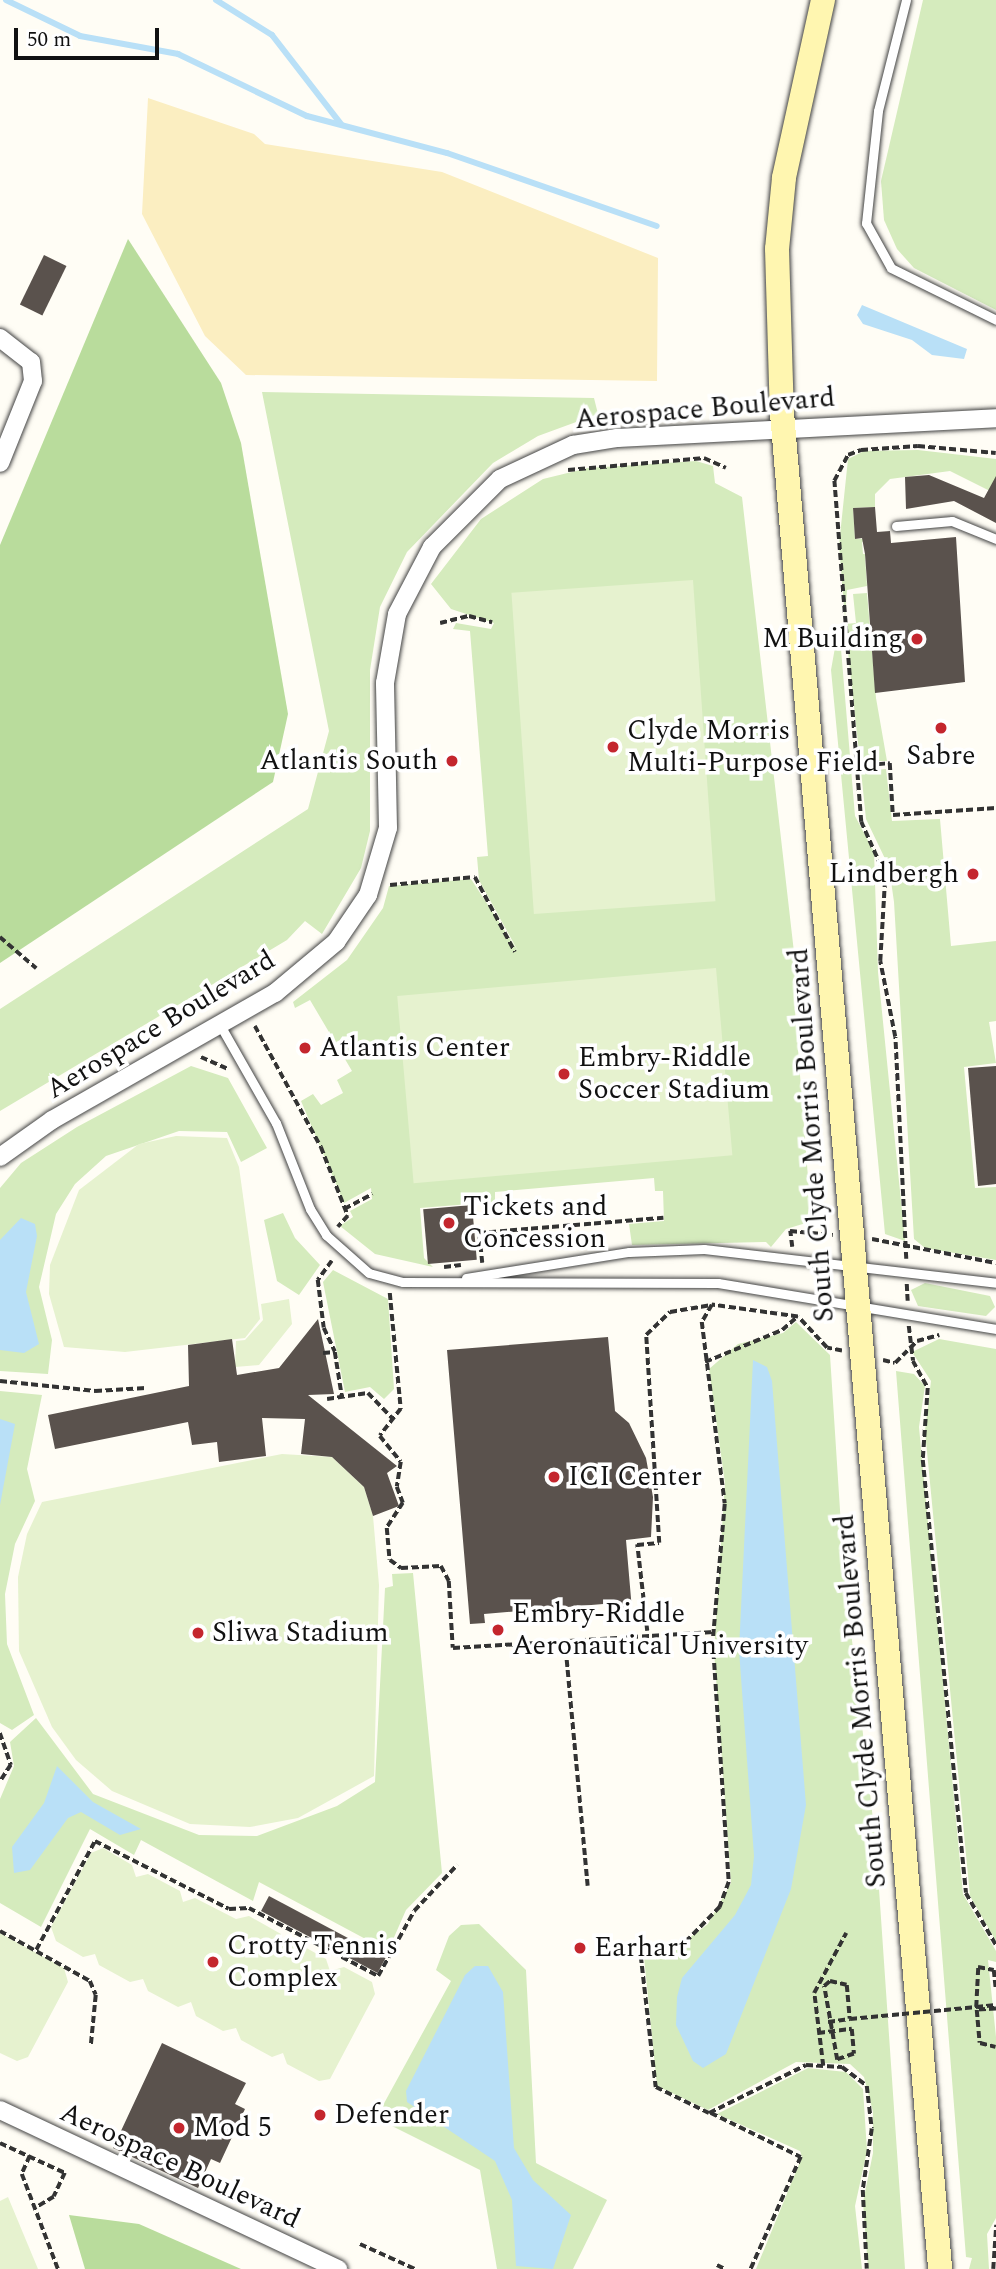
<!DOCTYPE html>
<html>
<head>
<meta charset="utf-8">
<style>
	body { margin:0 }
	#map { position:relative; width:996px; height:2269px; overflow:hidden; background:#fffdf5; font-family:Spectral,serif }
	div>[style] { position:absolute }
	.green>* { inset:0; background:#d5ebbd }
	.forest>* { inset:0; background:#b9dc9c }
	.sand>* { inset:0; background:#fbeec1 }
	.pitch>* { inset:0; background:#e6f2cf; transform-origin:0 0 }
	.water>* { inset:0; background:#b9e0f7 }
	.stream>* { height:6px; margin:-3px; padding:0 3px; transform-origin:3px; border-radius:3px; background:#b9e0f7 }
	.building>* { inset:0; background:#5a524d; transform-origin:0 0 }
	.path>* { height:3.5px; margin-top:-1.75px; transform-origin:0; background:repeating-linear-gradient(90deg,#333 0 7px,transparent 0 10.5px) }
	.roads { filter:drop-shadow(0 0 2px #444) drop-shadow(0 0 2px #444) }
	.lane>* { height:9px; margin:-4.5px; padding:0 4.5px; transform-origin:4.5px; border-radius:4.5px; background:#fff }
	.street>* { height:18px; margin:-9px; padding:0 9px; transform-origin:9px; border-radius:9px; background:#fff }
	.secondary>* { height:24px; margin:-12px; padding:0 12px; transform-origin:12px; border-radius:12px; background:#fff6b0 }
	.path-bridge>* { height:3.5px; margin-top:-1.75px; transform-origin:0; background:repeating-linear-gradient(90deg,#333 0 7px,transparent 0 10.5px) }
	.dots>* { width:19px; height:19px; translate:-50% -50%; box-sizing:border-box; border:4px solid #fff; border-radius:50% }
	span { translate:-50% -50%; white-space:nowrap; text-align:center; line-height:1.15; -webkit-text-stroke:7px #fff; paint-order:stroke }
	.street-label { font-size:28px; color:#111 }
	.poi-label { font-size:28px; color:#111 }
	.right { translate:-100% -50%; text-align:right }
	.left { translate:0 -50%; text-align:left }
	.scale { position:absolute; left:14px; top:28px; width:145px; height:32px; box-sizing:border-box; border:4px solid #111; border-top:0; padding-left:9px; font-size:21px; line-height:24px; white-space:nowrap; color:#111; -webkit-text-stroke:5px #fff; paint-order:stroke }
</style>
</head>
<body>
<div id="map">
	<div class="green">
		<div style="clip-path:polygon(923px 0,996px 0,996px 310px,914px 268px,897px 249px,884px 220px,881px 181px)"></div>
		<div style="clip-path:polygon(262px 392px,594px 398px,598px 414px,538px 436px,493px 463px,407px 552px,380px 607px,370px 670px,370px 831px,361px 868px,322px 934px,305px 921px,287px 940px,0 1111px,0 1009px,308px 809px,329px 731px)"></div>
		<div style="clip-path:polygon(918px 450px,996px 459px,996px 494px,950px 471px,890px 479px,875px 494px,875px 507px,853px 508px,855px 539px,878px 538px,862px 542px,863px 554px,879px 554px,865px 556px,867px 586px,847px 590px,845px 618px,839px 545px,848px 459px,864px 451px)"></div>
		<div style="clip-path:polygon(696px 461px,713px 466px,715px 483px,742px 497px,799px 996px,794px 998px,810px 1203px,806px 1223px,786px 1229px,771px 1247px,766px 1242px,632px 1245px,629px 1224px,664px 1221px,663px 1191px,655px 1191px,654px 1178px,495px 1192px,495px 1202px,420px 1208px,424px 1258px,433px 1267px,375px 1254px,340px 1226px,353px 1217px,350px 1211px,372px 1199px,371px 1188px,344px 1203px,301px 1101px,313px 1094px,321px 1105px,343px 1093px,337px 1080px,352px 1071px,310px 1000px,295px 1008px,293px 1002px,347px 960px,383px 908px,389px 886px,471px 879px,518px 951px,479px 880px,477px 857px,488px 856px,470px 631px,453px 629px,456px 623px,491px 629px,494px 623px,451px 609px,431px 584px,481px 519px,543px 479px,588px 468px)"></div>
		<div style="clip-path:polygon(867px 593px,876px 698px,887px 761px,860px 761px,845px 624px,856px 623px,853px 594px)"></div>
		<div style="clip-path:polygon(839px 625px,855px 816px,874px 852px,878px 972px,905px 1241px,885px 1234px,831px 670px)"></div>
		<div style="clip-path:polygon(886px 769px,892px 821px,940px 819px,951px 946px,996px 941px,996px 1021px,989px 1022px,996px 1063px,964px 1067px,975px 1188px,996px 1187px,996px 1260px,925px 1248px,914px 1239px,894px 902px,889px 867px,866px 819px,861px 771px)"></div>
		<div style="clip-path:polygon(191px 1066px,228px 1078px,267px 1148px,241px 1162px,227px 1132px,179px 1131px,106px 1156px,75px 1184px,56px 1214px,39px 1287px,52px 1340px,48px 1374px,0 1371px,0 1188px,21px 1163px,77px 1127px)"></div>
		<div style="clip-path:polygon(283px 1213px,295px 1238px,320px 1265px,299px 1295px,277px 1281px,264px 1220px)"></div>
		<div style="clip-path:polygon(333px 1270px,388px 1299px,394px 1389px,384px 1399px,370px 1387px,345px 1392px,323px 1282px)"></div>
		<div style="clip-path:polygon(925px 1283px,990px 1296px,995px 1307px,986px 1316px,918px 1306px,911px 1290px)"></div>
		<div style="clip-path:polygon(796px 1322px,830px 1355px,844px 1572px,876px 1845px,905px 2269px,868px 2269px,863px 2202px,873px 2153px,873px 2112px,864px 2077px,850px 2064px,796px 2062px,708px 2110px,657px 2086px,644px 1957px,676px 1948px,708px 1924px,731px 1883px,714px 1651px,725px 1483px,709px 1369px,738px 1344px,783px 1333px)"></div>
		<div style="clip-path:polygon(939px 1339px,996px 1349px,996px 1941px,970px 1896px,925px 1431px,931px 1381px,912px 1352px)"></div>
		<div style="clip-path:polygon(896px 1371px,914px 1374px,925px 1386px,919px 1427px,963px 1894px,996px 1951px,996px 1962px,988px 1960px,996px 2037px,996px 2218px,987px 2234px,989px 2269px,969px 2269px,972px 2258px,966px 2257px)"></div>
		<div style="clip-path:polygon(0 1391px,42px 1395px,27px 1469px,35px 1501px,15px 1544px,5px 1594px,7px 1644px,34px 1715px,12px 1730px,0 1723px)"></div>
		<div style="clip-path:polygon(413px 1573px,442px 1873px,406px 1910px,388px 1951px,259px 1882px,253px 1901px,141px 1840px,134px 1855px,90px 1829px,41px 1927px,0 1903px,0 1799px,14px 1766px,10px 1742px,36px 1718px,93px 1794px,199px 1835px,257px 1836px,337px 1806px,375px 1782px,385px 1588px,393px 1586px,392px 1574px)"></div>
		<div style="clip-path:polygon(479px 1924px,526px 1970px,536px 2163px,607px 2200px,573px 2269px,497px 2269px,480px 2170px,376px 2118px,451px 1981px,436px 1970px,449px 1936px,461px 1925px)"></div>
		<div style="clip-path:polygon(808px 2068px,846px 2072px,863px 2089px,867px 2151px,855px 2206px,862px 2269px,756px 2269px,802px 2157px,800px 2151px,717px 2114px)"></div>
	</div>
	<div class="forest">
		<div style="clip-path:polygon(128px 239px,221px 383px,241px 443px,288px 714px,273px 782px,0 963px,0 545px)"></div>
		<div style="clip-path:polygon(69px 2215px,139px 2224px,241px 2269px,85px 2269px)"></div>
	</div>
	<div class="sand">
		<div style="clip-path:polygon(148px 98px,254px 134px,265px 144px,442px 172px,658px 258px,657px 381px,246px 375px,205px 336px,142px 214px)"></div>
	</div>
	<div class="pitch">
		<div style="left:693px;top:580px;width:322px;height:182px;rotate:86deg"></div>
		<div style="left:716px;top:968px;width:188px;height:320px;rotate:85deg"></div>
		<div style="clip-path:polygon(176px 1136px,227px 1138px,239px 1167px,260px 1319px,245px 1338px,125px 1352px,64px 1347px,49px 1294px,50px 1265px,79px 1190px,139px 1144px)"></div>
		<div style="clip-path:polygon(289px 1299px,292px 1324px,259px 1365px,235px 1367px,236px 1341px,245px 1340px,263px 1320px,261px 1304px)"></div>
		<div style="clip-path:polygon(282px 1454px,332px 1457px,364px 1487px,373px 1516px,379px 1585px,374px 1776px,298px 1818px,250px 1827px,190px 1824px,112px 1791px,76px 1760px,52px 1727px,19px 1651px,18px 1577px,27px 1534px,42px 1502px)"></div>
		<div style="clip-path:polygon(103px 1848px,132px 1865px,136px 1877px,148px 1874px,180px 1891px,183px 1902px,195px 1898px,236px 1919px,249px 1916px,281px 1934px,285px 1945px,294px 1941px,326px 1959px,330px 1971px,344px 1967px,372px 1982px,375px 1994px,330px 2079px,319px 2081px,287px 2064px,283px 2053px,272px 2057px,241px 2040px,236px 2028px,223px 2031px,196px 2016px,191px 2002px,178px 2007px,148px 1991px,143px 1979px,130px 1982px,99px 1965px,95px 1954px,83px 1957px,56px 1941px,51px 1927px,91px 1853px)"></div>
		<div style="clip-path:polygon(0 1933px,64px 1968px,68px 1982px,28px 2057px,17px 2061px,0 2053px)"></div>
		<div style="clip-path:polygon(8px 2197px,38px 2269px,0 2269px,0 2201px)"></div>
	</div>
	<div class="water">
		<div style="clip-path:polygon(862px 305px,967px 349px,964px 359px,932px 355px,912px 340px,863px 324px,857px 315px)"></div>
		<div style="clip-path:polygon(21px 1218px,35px 1224px,37px 1236px,26px 1292px,39px 1344px,24px 1353px,0 1350px,0 1240px)"></div>
		<div style="clip-path:polygon(753px 1360px,767px 1367px,772px 1381px,806px 1805px,791px 1889px,726px 2054px,703px 2068px,693px 2061px,676px 2025px,677px 1997px,682px 1978px,735px 1915px,751px 1885px,754px 1856px,739px 1650px)"></div>
		<div style="clip-path:polygon(0 1419px,15px 1424px,0 1505px)"></div>
		<div style="clip-path:polygon(57px 1766px,93px 1802px,141px 1829px,120px 1835px,81px 1812px,68px 1818px,30px 1870px,14px 1873px,12px 1847px,44px 1803px)"></div>
		<div style="clip-path:polygon(475px 1966px,488px 1966px,503px 1992px,514px 2148px,533px 2180px,571px 2215px,553px 2269px,516px 2266px,512px 2200px,495px 2161px,407px 2102px,406px 2091px,465px 1975px)"></div>
	</div>
	<div class="stream">
		<div style="left:6px;top:0;width:82px;rotate:25.9deg"></div>
		<div style="left:80px;top:36px;width:100px;rotate:10.4deg"></div>
		<div style="left:178px;top:54px;width:143px;rotate:25.7deg"></div>
		<div style="left:307px;top:116px;width:145px;rotate:14.8deg"></div>
		<div style="left:447px;top:153px;width:222px;rotate:19.2deg"></div>
		<div style="left:216px;top:0;width:66px;rotate:32deg"></div>
		<div style="left:272px;top:35px;width:113px;rotate:52.2deg"></div>
	</div>
	<div class="building">
		<div style="left:44px;top:255px;width:25px;height:55px;rotate:26deg"></div>
		<div style="clip-path:polygon(929px 475px,984px 498px,996px 476px,996px 523px,954px 501px,906px 509px,905px 477px)"></div>
		<div style="clip-path:polygon(875px 507px,877px 532px,890px 531px,891px 543px,956px 537px,965px 682px,875px 693px,865px 554px,862px 538px,855px 539px,853px 508px)"></div>
		<div style="clip-path:polygon(996px 1066px,996px 1184px,978px 1186px,968px 1068px)"></div>
		<div style="left:472px;top:1205px;width:55px;height:49px;rotate:85deg"></div>
		<div style="clip-path:polygon(318px 1319px,334px 1394px,308px 1395px,397px 1466px,387px 1473px,399px 1506px,373px 1516px,364px 1487px,332px 1457px,301px 1454px,305px 1419px,262px 1418px,266px 1456px,219px 1462px,217px 1442px,192px 1445px,188px 1422px,55px 1449px,48px 1415px,189px 1386px,188px 1345px,232px 1339px,237px 1375px,279px 1368px)"></div>
		<div style="clip-path:polygon(608px 1337px,615px 1411px,629px 1423px,646px 1458px,653px 1497px,651px 1537px,626px 1540px,632px 1610px,616px 1611px,615px 1603px,484px 1614px,485px 1623px,470px 1624px,447px 1350px)"></div>
		<div style="left:269px;top:1896px;width:132px;height:17px;rotate:28deg"></div>
		<div style="clip-path:polygon(162px 2043px,246px 2083px,235px 2104px,245px 2109px,220px 2163px,211px 2159px,198px 2188px,113px 2148px)"></div>
	</div>
	<div class="path">
		<div style="left:568px;top:470px;width:137px;rotate:-5deg"></div>
		<div style="left:704px;top:458px;width:24px;rotate:24deg"></div>
		<div style="left:440px;top:623px;width:30px;rotate:-14deg"></div>
		<div style="left:469px;top:616px;width:24px;rotate:15deg"></div>
		<div style="left:857px;top:766px;width:33px;rotate:-5deg"></div>
		<div style="left:890px;top:763px;width:52px;rotate:86.7deg"></div>
		<div style="left:893px;top:815px;width:103px;rotate:-3.9deg"></div>
		<div style="left:390px;top:885px;width:85px;rotate:-5.4deg"></div>
		<div style="left:475px;top:877px;width:85px;rotate:61.9deg"></div>
		<div style="left:0;top:937px;width:48px;rotate:40.7deg"></div>
		<div style="left:255px;top:1026px;width:138px;rotate:61.4deg"></div>
		<div style="left:321px;top:1147px;width:74px;rotate:68.6deg"></div>
		<div style="left:348px;top:1216px;width:15px;rotate:132deg"></div>
		<div style="left:201px;top:1057px;width:30px;rotate:24deg"></div>
		<div style="left:344px;top:1209px;width:32px;rotate:-28deg"></div>
		<div style="left:872px;top:1239px;width:126px;rotate:11deg"></div>
		<div style="left:792px;top:1247px;width:16px;rotate:-97deg"></div>
		<div style="left:790px;top:1231px;width:43px;rotate:5.3deg"></div>
		<div style="left:906px;top:1259px;width:222px;rotate:-92.8deg"></div>
		<div style="left:895px;top:1037px;width:77px;rotate:-101.2deg"></div>
		<div style="left:880px;top:961px;width:85px;rotate:-86.6deg"></div>
		<div style="left:885px;top:876px;width:59px;rotate:-114deg"></div>
		<div style="left:861px;top:822px;width:342px;rotate:-94.5deg"></div>
		<div style="left:834px;top:481px;width:30px;rotate:-62deg"></div>
		<div style="left:848px;top:455px;width:14px;rotate:-21deg"></div>
		<div style="left:861px;top:450px;width:57px;rotate:-4deg"></div>
		<div style="left:918px;top:446px;width:78px;rotate:5.1deg"></div>
		<div style="left:332px;top:1261px;width:24px;rotate:126deg"></div>
		<div style="left:318px;top:1280px;width:48px;rotate:82.9deg"></div>
		<div style="left:324px;top:1328px;width:26px;rotate:65deg"></div>
		<div style="left:482px;top:1263px;width:30px;rotate:-96deg"></div>
		<div style="left:479px;top:1233px;width:185px;rotate:-4.7deg"></div>
		<div style="left:444px;top:1267px;width:17px;rotate:-7deg"></div>
		<div style="left:907px;top:1284px;width:17px;rotate:87deg"></div>
		<div style="left:390px;top:1293px;width:117px;rotate:84.6deg"></div>
		<div style="left:401px;top:1409px;width:34px;rotate:128deg"></div>
		<div style="left:380px;top:1436px;width:33px;rotate:51deg"></div>
		<div style="left:401px;top:1462px;width:25px;rotate:99deg"></div>
		<div style="left:397px;top:1487px;width:17px;rotate:69deg"></div>
		<div style="left:403px;top:1503px;width:30px;rotate:123deg"></div>
		<div style="left:387px;top:1528px;width:32px;rotate:85deg"></div>
		<div style="left:390px;top:1560px;width:14px;rotate:36deg"></div>
		<div style="left:401px;top:1568px;width:40px;rotate:-2.9deg"></div>
		<div style="left:441px;top:1566px;width:17px;rotate:62deg"></div>
		<div style="left:449px;top:1581px;width:67px;rotate:86.6deg"></div>
		<div style="left:453px;top:1648px;width:261px;rotate:-3.5deg"></div>
		<div style="left:909px;top:1326px;width:35px;rotate:83deg"></div>
		<div style="left:913px;top:1361px;width:31px;rotate:61deg"></div>
		<div style="left:928px;top:1388px;width:72px;rotate:94deg"></div>
		<div style="left:923px;top:1460px;width:435px;rotate:84.3deg"></div>
		<div style="left:966px;top:1893px;width:60px;rotate:60deg"></div>
		<div style="left:842px;top:1351px;width:15px;rotate:-169deg"></div>
		<div style="left:827px;top:1348px;width:42px;rotate:-133.1deg"></div>
		<div style="left:798px;top:1317px;width:87px;rotate:-172.1deg"></div>
		<div style="left:712px;top:1305px;width:20px;rotate:120deg"></div>
		<div style="left:702px;top:1322px;width:183px;rotate:82.8deg"></div>
		<div style="left:725px;top:1504px;width:139px;rotate:95deg"></div>
		<div style="left:713px;top:1642px;width:241px;rotate:86.2deg"></div>
		<div style="left:729px;top:1882px;width:27px;rotate:110deg"></div>
		<div style="left:720px;top:1907px;width:45px;rotate:134.1deg"></div>
		<div style="left:689px;top:1939px;width:51px;rotate:160.5deg"></div>
		<div style="left:641px;top:1956px;width:132px;rotate:83.5deg"></div>
		<div style="left:656px;top:2087px;width:59px;rotate:26.1deg"></div>
		<div style="left:709px;top:2113px;width:108px;rotate:-26.3deg"></div>
		<div style="left:806px;top:2065px;width:36px;rotate:3deg"></div>
		<div style="left:842px;top:2067px;width:31px;rotate:37deg"></div>
		<div style="left:867px;top:2086px;width:43px;rotate:83.4deg"></div>
		<div style="left:872px;top:2129px;width:62px;rotate:98.4deg"></div>
		<div style="left:863px;top:2190px;width:79px;rotate:87.1deg"></div>
		<div style="left:323px;top:1353px;width:12px;rotate:-5deg"></div>
		<div style="left:335px;top:1352px;width:45px;rotate:81deg"></div>
		<div style="left:883px;top:1360px;width:12px;rotate:14deg"></div>
		<div style="left:895px;top:1363px;width:31px;rotate:-45deg"></div>
		<div style="left:917px;top:1341px;width:23px;rotate:-15deg"></div>
		<div style="left:705px;top:1362px;width:83px;rotate:-22.6deg"></div>
		<div style="left:782px;top:1330px;width:20px;rotate:-41deg"></div>
		<div style="left:0;top:1381px;width:96px;rotate:6deg"></div>
		<div style="left:95px;top:1391px;width:51px;rotate:-3.4deg"></div>
		<div style="left:327px;top:1399px;width:41px;rotate:-8.3deg"></div>
		<div style="left:368px;top:1393px;width:35px;rotate:46deg"></div>
		<div style="left:647px;top:1631px;width:87px;rotate:-96.6deg"></div>
		<div style="left:637px;top:1545px;width:22px;rotate:-5deg"></div>
		<div style="left:659px;top:1543px;width:208px;rotate:-93.6deg"></div>
		<div style="left:646px;top:1335px;width:33px;rotate:-44deg"></div>
		<div style="left:670px;top:1312px;width:42px;rotate:-9.7deg"></div>
		<div style="left:565px;top:1639px;width:248px;rotate:84.7deg"></div>
		<div style="left:0;top:1733px;width:34px;rotate:71deg"></div>
		<div style="left:11px;top:1765px;width:20px;rotate:123deg"></div>
		<div style="left:0;top:1931px;width:103px;rotate:29.1deg"></div>
		<div style="left:90px;top:1981px;width:15px;rotate:67deg"></div>
		<div style="left:96px;top:1995px;width:51px;rotate:95.6deg"></div>
		<div style="left:36px;top:1950px;width:124px;rotate:-61.6deg"></div>
		<div style="left:95px;top:1841px;width:150px;rotate:26.9deg"></div>
		<div style="left:229px;top:1909px;width:20px;rotate:-3deg"></div>
		<div style="left:249px;top:1908px;width:146px;rotate:27.8deg"></div>
		<div style="left:378px;top:1976px;width:74px;rotate:-61deg"></div>
		<div style="left:414px;top:1911px;width:63px;rotate:-46.9deg"></div>
		<div style="left:976px;top:2007px;width:20px;rotate:-6deg"></div>
		<div style="left:996px;top:2009px;width:19px;rotate:177deg"></div>
		<div style="left:977px;top:2010px;width:33px;rotate:85deg"></div>
		<div style="left:980px;top:2043px;width:16px;rotate:14deg"></div>
		<div style="left:828px;top:2022px;width:22px;rotate:-8deg"></div>
		<div style="left:818px;top:2033px;width:34px;rotate:-7deg"></div>
		<div style="left:823px;top:2066px;width:74px;rotate:-97deg"></div>
		<div style="left:814px;top:1993px;width:68px;rotate:-61.9deg"></div>
		<div style="left:711px;top:2113px;width:100px;rotate:26.1deg"></div>
		<div style="left:801px;top:2157px;width:123px;rotate:114.1deg"></div>
		<div style="left:0;top:2143px;width:72px;rotate:24.8deg"></div>
		<div style="left:65px;top:2173px;width:26px;rotate:115deg"></div>
		<div style="left:54px;top:2197px;width:23px;rotate:149deg"></div>
		<div style="left:30px;top:2156px;width:20px;rotate:114deg"></div>
		<div style="left:22px;top:2174px;width:102px;rotate:69.2deg"></div>
		<div style="left:360px;top:2244px;width:60px;rotate:24.4deg"></div>
		<div style="left:717px;top:2265px;width:9px;rotate:27deg"></div>
		<div style="left:993px;top:2269px;width:44px;rotate:-86.1deg"></div>
	</div>
	<div class="roads">
		<div class="lane">
			<div style="left:906px;top:0;width:114px;rotate:104.2deg"></div>
			<div style="left:878px;top:111px;width:113px;rotate:96.1deg"></div>
			<div style="left:866px;top:223px;width:51px;rotate:60.9deg"></div>
			<div style="left:891px;top:268px;width:117px;rotate:26.3deg"></div>
			<div style="left:896px;top:526px;width:56px;rotate:-5.1deg"></div>
			<div style="left:952px;top:521px;width:48px;rotate:22.2deg"></div>
			<div style="left:220px;top:1025px;width:113px;rotate:60.3deg"></div>
			<div style="left:276px;top:1123px;width:92px;rotate:68.4deg"></div>
			<div style="left:310px;top:1209px;width:31px;rotate:58deg"></div>
			<div style="left:326px;top:1235px;width:57px;rotate:41.5deg"></div>
			<div style="left:369px;top:1273px;width:35px;rotate:15deg"></div>
			<div style="left:403px;top:1282px;width:315px;rotate:0.2deg"></div>
			<div style="left:718px;top:1283px;width:282px;rotate:9.4deg"></div>
			<div style="left:466px;top:1278px;width:165px;rotate:-9.1deg"></div>
			<div style="left:629px;top:1252px;width:75px;rotate:-2.3deg"></div>
			<div style="left:704px;top:1249px;width:294px;rotate:6.6deg"></div>
		</div>
		<div class="street">
			<div style="left:0;top:338px;width:39px;rotate:38deg"></div>
			<div style="left:31px;top:362px;width:19px;rotate:84deg"></div>
			<div style="left:33px;top:381px;width:88px;rotate:111.9deg"></div>
			<div style="left:0;top:1157px;width:64px;rotate:-35.4deg"></div>
			<div style="left:52px;top:1120px;width:257px;rotate:-29.7deg"></div>
			<div style="left:275px;top:993px;width:80px;rotate:-39.9deg"></div>
			<div style="left:336px;top:942px;width:57px;rotate:-55.8deg"></div>
			<div style="left:368px;top:895px;width:70px;rotate:-73.4deg"></div>
			<div style="left:388px;top:828px;width:145px;rotate:-91.2deg"></div>
			<div style="left:385px;top:683px;width:70px;rotate:-80.1deg"></div>
			<div style="left:397px;top:614px;width:76px;rotate:-62.4deg"></div>
			<div style="left:432px;top:547px;width:96px;rotate:-45deg"></div>
			<div style="left:500px;top:479px;width:81px;rotate:-25deg"></div>
			<div style="left:573px;top:445px;width:45px;rotate:-9deg"></div>
			<div style="left:617px;top:438px;width:380px;rotate:-3deg"></div>
			<div style="left:0;top:2110px;width:374px;rotate:25.2deg"></div>
		</div>
		<div class="secondary">
			<div style="left:823px;top:0;width:182px;rotate:102.4deg"></div>
			<div style="left:784px;top:178px;width:71px;rotate:95.6deg"></div>
			<div style="left:777px;top:249px;width:164px;rotate:88.3deg"></div>
			<div style="left:782px;top:413px;width:1863px;rotate:85.13deg"></div>
		</div>
	</div>
	<div class="path-bridge">
		<div style="left:852px;top:2029px;width:25px;rotate:85deg"></div>
		<div style="left:854px;top:2054px;width:18px;rotate:161deg"></div>
		<div style="left:837px;top:2060px;width:75px;rotate:-100deg"></div>
		<div style="left:824px;top:1986px;width:8px;rotate:-40deg"></div>
		<div style="left:830px;top:1981px;width:17px;rotate:13deg"></div>
		<div style="left:847px;top:1985px;width:34px;rotate:85deg"></div>
		<div style="left:850px;top:2019px;width:127px;rotate:-5.4deg"></div>
		<div style="left:976px;top:2007px;width:40px;rotate:-87.1deg"></div>
		<div style="left:978px;top:1967px;width:16px;rotate:11deg"></div>
		<div style="left:994px;top:1970px;width:18px;rotate:84deg"></div>
	</div>
	<div class="dots">
		<div style="left:917px;top:639px;background:#c4262e"></div>
		<div style="left:941px;top:728px;background:#c4262e"></div>
		<div style="left:613px;top:747px;background:#c4262e"></div>
		<div style="left:452px;top:761px;background:#c4262e"></div>
		<div style="left:973px;top:874px;background:#c4262e"></div>
		<div style="left:305px;top:1048px;background:#c4262e"></div>
		<div style="left:564px;top:1074px;background:#c4262e"></div>
		<div style="left:449px;top:1223px;background:#c4262e"></div>
		<div style="left:554px;top:1477px;background:#c4262e"></div>
		<div style="left:498px;top:1630px;background:#c4262e"></div>
		<div style="left:198px;top:1633px;background:#c4262e"></div>
		<div style="left:580px;top:1948px;background:#c4262e"></div>
		<div style="left:213px;top:1962px;background:#c4262e"></div>
		<div style="left:320px;top:2115px;background:#c4262e"></div>
		<div style="left:179px;top:2128px;background:#c4262e"></div>
	</div>
	<div class="street-label">
		<span style="left:705px;top:409px;rotate:-5deg">Aerospace Boulevard</span>
		<span style="left:161px;top:1025px;rotate:-31deg">Aerospace Boulevard</span>
		<span style="left:812px;top:1135px;rotate:-94deg">South Clyde Morris Boulevard</span>
		<span style="left:861px;top:1701px;rotate:-95deg">South Clyde Morris Boulevard</span>
		<span style="left:180px;top:2166px;rotate:25deg">Aerospace Boulevard</span>
	</div>
	<div class="poi-label">
		<span class="right" style="left:903px;top:639px">M Building</span>
		<span class="left" style="left:627px;top:747px">Clyde Morris<br>Multi-Purpose Field</span>
		<span style="left:941px;top:756px">Sabre</span>
		<span class="right" style="left:438px;top:761px">Atlantis South</span>
		<span class="right" style="left:959px;top:874px">Lindbergh</span>
		<span class="left" style="left:319px;top:1048px">Atlantis Center</span>
		<span class="left" style="left:578px;top:1074px">Embry-Riddle<br>Soccer Stadium</span>
		<span class="left" style="left:463px;top:1223px">Tickets and<br>Concession</span>
		<span class="left" style="left:568px;top:1477px">ICI Center</span>
		<span class="left" style="left:512px;top:1630px">Embry-Riddle<br>Aeronautical University</span>
		<span class="left" style="left:212px;top:1633px">Sliwa Stadium</span>
		<span class="left" style="left:227px;top:1962px">Crotty Tennis<br>Complex</span>
		<span class="left" style="left:594px;top:1948px">Earhart</span>
		<span class="left" style="left:334px;top:2115px">Defender</span>
		<span class="left" style="left:193px;top:2128px">Mod 5</span>
	</div>
	<div class="scale">50 m</div>
</div>
</body>
</html>
